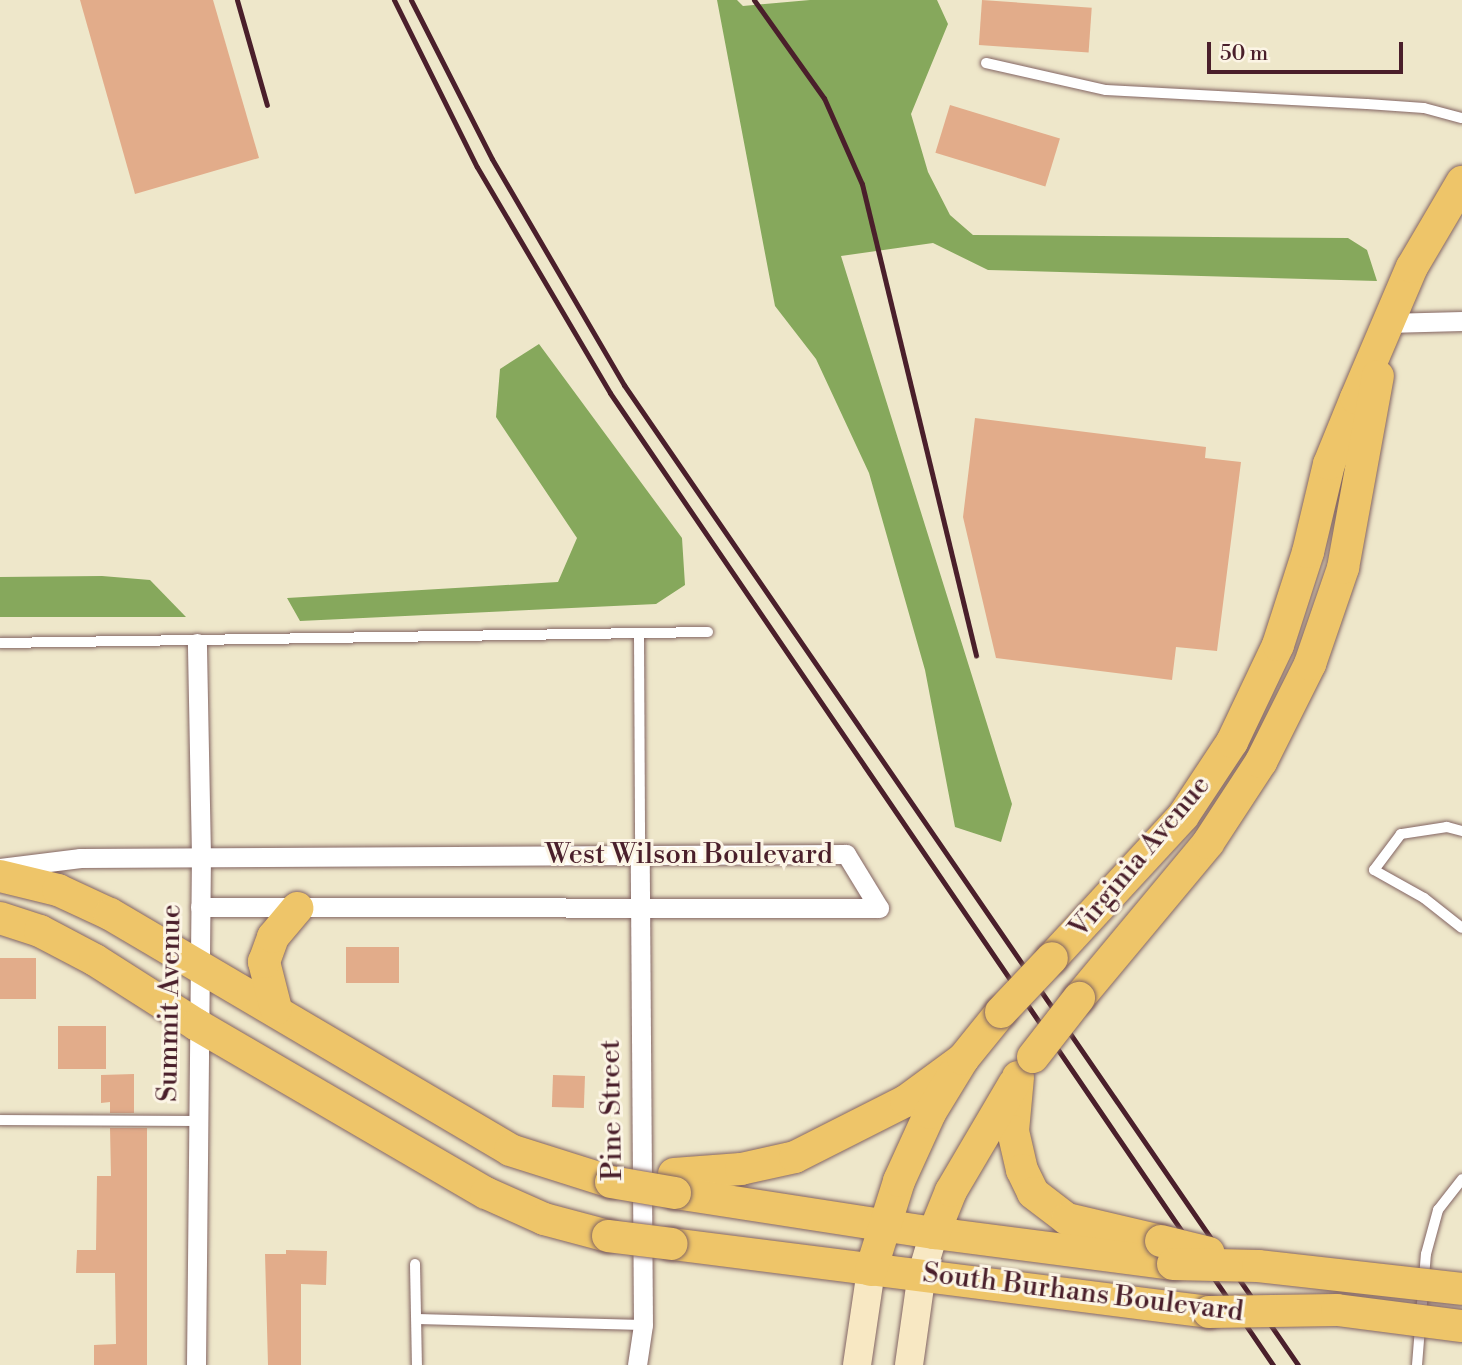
<!DOCTYPE html>
<html>
<head>
<meta charset="utf-8">
<style>
	body { margin:0 }
	#map { position:relative; width:1462px; height:1365px; overflow:hidden; background:#eee7ca; font-family:"Libre Bodoni",serif }
	div>[style] { position:absolute }
	.forest>* { inset:0; background:#86a85c }
	.building>* { inset:0; background:#e2ac8a; transform-origin:0 0 }
	.roads { filter:drop-shadow(0 0 2px #836563) drop-shadow(0 0 2px #836563) }
	.lane>* { height:10px; margin:-5px; padding:0 5px; transform-origin:5px; border-radius:5px; background:#fff }
	.street>* { height:19px; margin:-9.5px; padding:0 9.5px; transform-origin:9.5px; border-radius:9.5px; background:#fff }
	.secondary>* { height:28px; margin:-14px; padding:0 14px; transform-origin:14px; border-radius:14px; background:#f8e8c3 }
	.primary>* { height:32px; margin:-16px; padding:0 16px; transform-origin:16px; border-radius:16px; background:#eec569 }
	.rail>* { height:5px; margin:-2.5px; padding:0 2.5px; transform-origin:2.5px; border-radius:2.5px; background:#4a1f2b }
	.bridges { filter:drop-shadow(0 0 2px #836563) drop-shadow(0 0 2px #836563) }
	.primary-bridge>* { height:32px; margin:-16px; padding:0 16px; transform-origin:16px; border-radius:16px; background:#eec569 }
	span { translate:-50% -50%; white-space:nowrap; text-align:center; line-height:1.15; -webkit-text-stroke:6px #fcf5e5; paint-order:stroke }
	.street-label { font-size:28px; color:#4a1f2b }
	.scale { position:absolute; left:1207px; top:42px; width:196px; height:32px; box-sizing:border-box; border:4px solid #4a1f2b; border-top:0; padding-left:9px; font-size:21px; line-height:24px; white-space:nowrap; color:#4a1f2b; -webkit-text-stroke:5px #fcf5e5; paint-order:stroke }
</style>
</head>
<body>
<div id="map">
	<div class="forest">
		<div style="clip-path:polygon(717px 0,737px 0,743px 6px,810px 0,937px 0,948px 24px,911px 114px,928px 172px,950px 215px,973px 235px,1348px 238px,1367px 250px,1377px 281px,988px 270px,933px 243px,841px 256px,1012px 804px,1001px 842px,955px 827px,925px 670px,869px 473px,816px 359px,775px 306px)"></div>
		<div style="clip-path:polygon(539px 344px,682px 538px,685px 585px,656px 604px,300px 621px,287px 598px,558px 582px,577px 538px,496px 417px,500px 369px)"></div>
		<div style="clip-path:polygon(102px 576px,150px 580px,186px 617px,0 617px,0 577px)"></div>
	</div>
	<div class="building">
		<div style="clip-path:polygon(80px 0,213px 0,259px 158px,135px 194px)"></div>
		<div style="left:982px;top:0;width:110px;height:45px;rotate:4deg"></div>
		<div style="left:950px;top:105px;width:115px;height:50px;rotate:17deg"></div>
		<div style="clip-path:polygon(975px 418px,1206px 447px,1205px 458px,1241px 462px,1217px 651px,1176px 647px,1172px 680px,996px 658px,963px 517px)"></div>
		<div style="left:346px;top:947px;width:53px;height:36px"></div>
		<div style="left:0;top:958px;width:36px;height:41px"></div>
		<div style="left:58px;top:1026px;width:48px;height:43px"></div>
		<div style="clip-path:polygon(134px 1074px,134px 1113px,110px 1113px,110px 1102px,101px 1103px,101px 1075px)"></div>
		<div style="left:553px;top:1075px;width:32px;height:32px;rotate:2deg"></div>
		<div style="clip-path:polygon(110px 1128px,147px 1128px,147px 1365px,94px 1365px,94px 1345px,116px 1344px,115px 1273px,76px 1273px,77px 1250px,96px 1250px,97px 1176px,111px 1176px)"></div>
		<div style="clip-path:polygon(286px 1250px,327px 1251px,326px 1285px,301px 1284px,301px 1365px,268px 1365px,265px 1254px,286px 1254px)"></div>
	</div>
	<div class="roads">
		<div class="lane">
			<div style="left:986px;top:63px;width:123px;rotate:12.7deg"></div>
			<div style="left:1106px;top:90px;width:261px;rotate:3.1deg"></div>
			<div style="left:1367px;top:104px;width:57px;rotate:4deg"></div>
			<div style="left:1424px;top:108px;width:39px;rotate:15deg"></div>
			<div style="left:639px;top:636px;width:218px;rotate:89.7deg"></div>
			<div style="left:0;top:643px;width:708px;rotate:-0.89deg"></div>
			<div style="left:1462px;top:831px;width:16px;rotate:-165deg"></div>
			<div style="left:1447px;top:827px;width:47px;rotate:171.3deg"></div>
			<div style="left:1401px;top:834px;width:45px;rotate:126.9deg"></div>
			<div style="left:1374px;top:870px;width:57px;rotate:29.2deg"></div>
			<div style="left:1424px;top:898px;width:48px;rotate:38.3deg"></div>
			<div style="left:0;top:1120px;width:195px;rotate:0.3deg"></div>
			<div style="left:415px;top:1264px;width:101px;rotate:88.9deg"></div>
			<div style="left:417px;top:1319px;width:226px;rotate:1.5deg"></div>
			<div style="left:1417px;top:1365px;width:111px;rotate:-85.4deg"></div>
			<div style="left:1426px;top:1254px;width:46px;rotate:-74.7deg"></div>
			<div style="left:1438px;top:1210px;width:39px;rotate:-52deg"></div>
		</div>
		<div class="street">
			<div style="left:1387px;top:323px;width:75px;rotate:-1.5deg"></div>
			<div style="left:0;top:868px;width:81px;rotate:-7.1deg"></div>
			<div style="left:80px;top:858px;width:766px;rotate:-0.3deg"></div>
			<div style="left:846px;top:854px;width:63px;rotate:58.6deg"></div>
			<div style="left:200px;top:907px;width:679px;rotate:0.08deg"></div>
			<div style="left:196px;top:1365px;width:509px;rotate:-89.44deg"></div>
			<div style="left:201px;top:856px;width:213px;rotate:-91.1deg"></div>
			<div style="left:637px;top:1365px;width:40px;rotate:-81.5deg"></div>
			<div style="left:643px;top:1325px;width:471px;rotate:-90.4deg"></div>
		</div>
		<div class="secondary">
			<div style="left:857px;top:1365px;width:96px;rotate:-81.6deg"></div>
			<div style="left:909px;top:1365px;width:93px;rotate:-82deg"></div>
			<div style="left:922px;top:1273px;width:42px;rotate:-73.3deg"></div>
		</div>
		<div class="primary">
			<div style="left:0;top:876px;width:60px;rotate:13.6deg"></div>
			<div style="left:58px;top:890px;width:57px;rotate:24.8deg"></div>
			<div style="left:110px;top:914px;width:464px;rotate:30.5deg"></div>
			<div style="left:510px;top:1150px;width:106px;rotate:17.6deg"></div>
			<div style="left:0;top:918px;width:42px;rotate:18deg"></div>
			<div style="left:40px;top:931px;width:62px;rotate:27.8deg"></div>
			<div style="left:95px;top:960px;width:121px;rotate:32.5deg"></div>
			<div style="left:197px;top:1025px;width:334px;rotate:30.2deg"></div>
			<div style="left:486px;top:1193px;width:64px;rotate:24.1deg"></div>
			<div style="left:544px;top:1219px;width:66px;rotate:14.9deg"></div>
			<div style="left:1052px;top:958px;width:193px;rotate:-47.3deg"></div>
			<div style="left:1183px;top:816px;width:89px;rotate:-56.5deg"></div>
			<div style="left:1232px;top:742px;width:107px;rotate:-64.6deg"></div>
			<div style="left:1278px;top:645px;width:98px;rotate:-72.1deg"></div>
			<div style="left:1308px;top:552px;width:90px;rotate:-76.6deg"></div>
			<div style="left:1329px;top:464px;width:71px;rotate:-67.8deg"></div>
			<div style="left:1356px;top:398px;width:142px;rotate:-66.9deg"></div>
			<div style="left:1412px;top:267px;width:99px;rotate:-59.5deg"></div>
			<div style="left:1079px;top:998px;width:202px;rotate:-50.2deg"></div>
			<div style="left:1208px;top:843px;width:97px;rotate:-56.8deg"></div>
			<div style="left:1261px;top:762px;width:110px;rotate:-63.4deg"></div>
			<div style="left:1310px;top:664px;width:102px;rotate:-71deg"></div>
			<div style="left:1343px;top:568px;width:195px;rotate:-79.7deg"></div>
			<div style="left:276px;top:1009px;width:49px;rotate:-104.3deg"></div>
			<div style="left:264px;top:962px;width:27px;rotate:-70deg"></div>
			<div style="left:273px;top:937px;width:38px;rotate:-50deg"></div>
			<div style="left:1018px;top:1077px;width:54px;rotate:95.3deg"></div>
			<div style="left:1013px;top:1131px;width:40px;rotate:77deg"></div>
			<div style="left:1022px;top:1170px;width:25px;rotate:64deg"></div>
			<div style="left:1033px;top:1193px;width:43px;rotate:37.4deg"></div>
			<div style="left:1067px;top:1219px;width:97px;rotate:13.2deg"></div>
			<div style="left:674px;top:1174px;width:67px;rotate:-4.3deg"></div>
			<div style="left:741px;top:1169px;width:55px;rotate:-12.5deg"></div>
			<div style="left:795px;top:1157px;width:124px;rotate:-26.8deg"></div>
			<div style="left:906px;top:1101px;width:71px;rotate:-36.4deg"></div>
			<div style="left:675px;top:1193px;width:262px;rotate:8.8deg"></div>
			<div style="left:934px;top:1233px;width:241px;rotate:7.4deg"></div>
			<div style="left:934px;top:1233px;width:45px;rotate:-68deg"></div>
			<div style="left:951px;top:1191px;width:124px;rotate:-59.5deg"></div>
			<div style="left:672px;top:1244px;width:541px;rotate:7.22deg"></div>
			<div style="left:871px;top:1270px;width:93px;rotate:-72.5deg"></div>
			<div style="left:899px;top:1181px;width:75px;rotate:-65.5deg"></div>
			<div style="left:930px;top:1113px;width:63px;rotate:-58.6deg"></div>
			<div style="left:963px;top:1059px;width:60px;rotate:-51deg"></div>
		</div>
	</div>
	<div class="rail">
		<div style="left:237px;top:0;width:109px;rotate:74.1deg"></div>
		<div style="left:394px;top:0;width:186px;rotate:63.6deg"></div>
		<div style="left:477px;top:167px;width:262px;rotate:59.5deg"></div>
		<div style="left:610px;top:393px;width:1177px;rotate:55.7deg"></div>
		<div style="left:411px;top:0;width:178px;rotate:63deg"></div>
		<div style="left:492px;top:159px;width:262px;rotate:59.7deg"></div>
		<div style="left:624px;top:385px;width:1189px;rotate:55.48deg"></div>
		<div style="left:754px;top:0;width:120px;rotate:54.5deg"></div>
		<div style="left:824px;top:98px;width:94px;rotate:66.2deg"></div>
		<div style="left:862px;top:184px;width:485px;rotate:76.4deg"></div>
	</div>
	<div class="bridges">
		<div class="primary-bridge">
			<div style="left:1001px;top:1012px;width:74px;rotate:-46.6deg"></div>
			<div style="left:1033px;top:1057px;width:75px;rotate:-52.1deg"></div>
			<div style="left:611px;top:1182px;width:65px;rotate:9.8deg"></div>
			<div style="left:608px;top:1236px;width:64px;rotate:7.1deg"></div>
			<div style="left:1161px;top:1241px;width:49px;rotate:14deg"></div>
			<div style="left:1173px;top:1264px;width:85px;rotate:1.3deg"></div>
			<div style="left:1258px;top:1266px;width:205px;rotate:6.4deg"></div>
			<div style="left:1209px;top:1312px;width:128px;rotate:-0.9deg"></div>
			<div style="left:1337px;top:1310px;width:126px;rotate:7.3deg"></div>
		</div>
	</div>
	<div class="street-label">
		<span style="left:689px;top:855px">West Wilson Boulevard</span>
		<span style="left:1140px;top:857px;rotate:-50deg">Virginia Avenue</span>
		<span style="left:170px;top:1003px;rotate:-89deg">Summit Avenue</span>
		<span style="left:612px;top:1110px;rotate:-91deg">Pine Street</span>
		<span style="left:1083px;top:1293px;rotate:7deg">South Burhans Boulevard</span>
	</div>
	<div class="scale">50 m</div>
</div>
</body>
</html>
